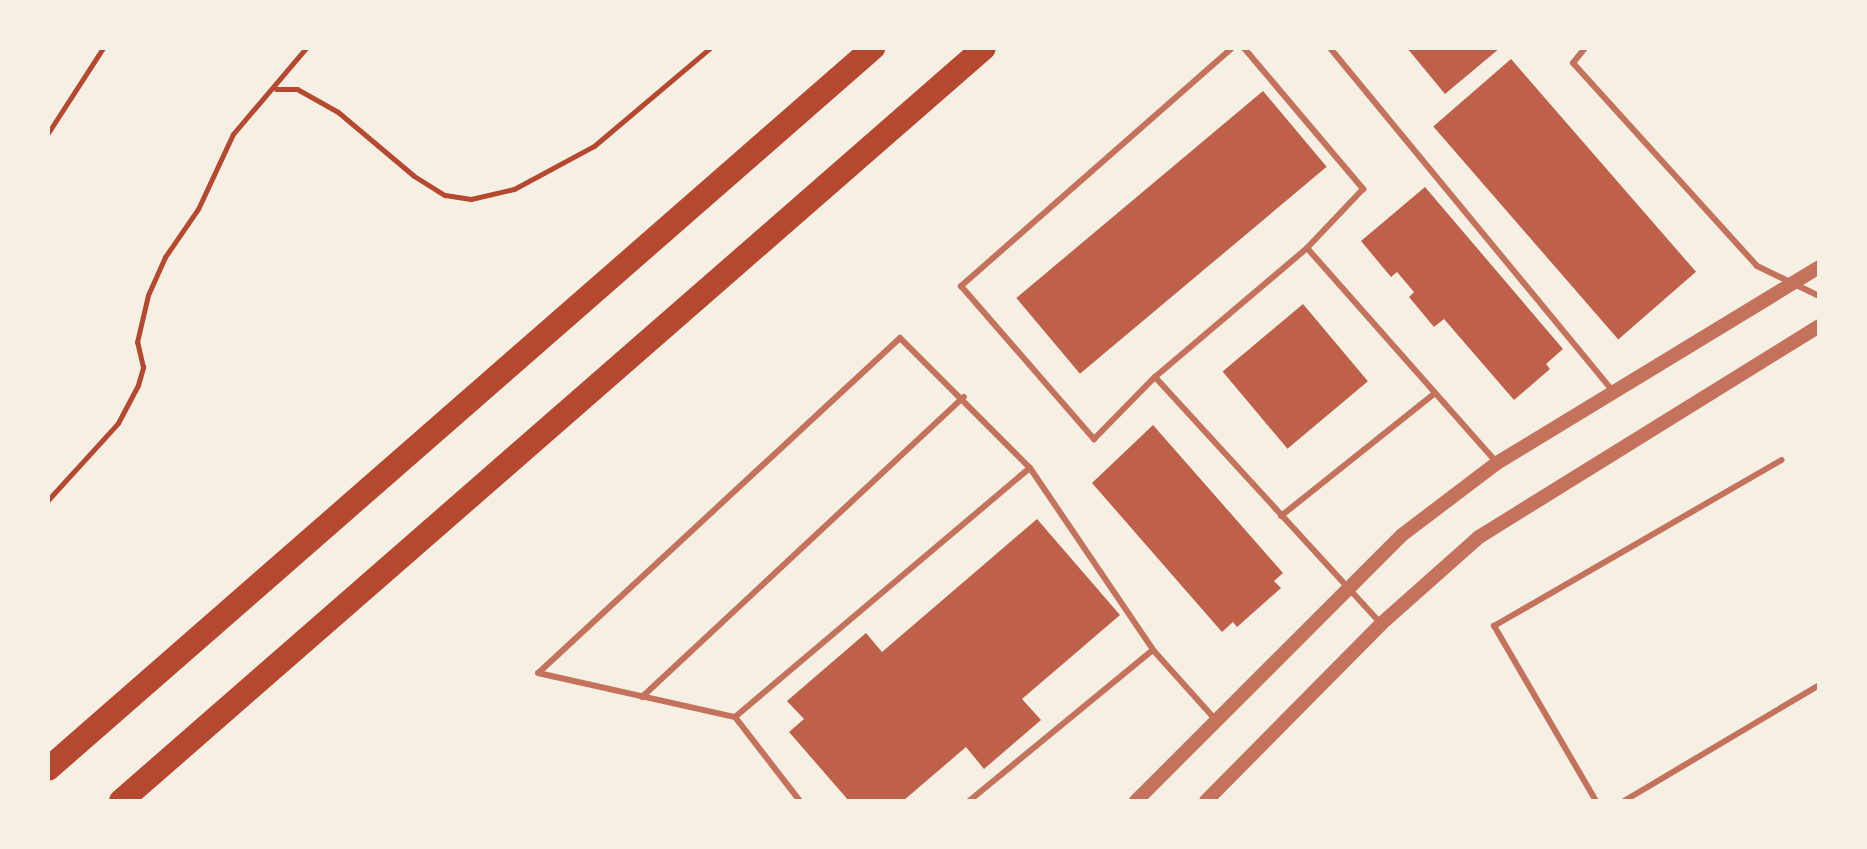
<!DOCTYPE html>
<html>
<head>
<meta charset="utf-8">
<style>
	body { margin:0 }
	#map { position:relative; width:1867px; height:849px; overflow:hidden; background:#f6efe4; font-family:Karla,sans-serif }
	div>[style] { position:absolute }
	.building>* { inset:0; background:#bf614a; transform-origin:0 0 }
	.path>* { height:5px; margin:-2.5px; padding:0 2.5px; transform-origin:2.5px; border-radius:2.5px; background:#b5482f }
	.service>* { height:6px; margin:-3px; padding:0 3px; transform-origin:3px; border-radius:3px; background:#c5725c }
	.tertiary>* { height:14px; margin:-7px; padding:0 7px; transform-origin:7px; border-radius:7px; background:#c5725c }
	.motorway>* { height:24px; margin:-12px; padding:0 12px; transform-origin:12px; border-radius:12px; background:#b5482f }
	span { translate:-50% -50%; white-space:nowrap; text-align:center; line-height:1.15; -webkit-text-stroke:6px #f6efe4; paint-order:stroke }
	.frame { position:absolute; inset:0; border:50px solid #f6efe4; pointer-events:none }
</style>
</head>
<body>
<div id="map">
	<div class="building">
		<div style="clip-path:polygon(1407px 48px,1500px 48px,1445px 94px)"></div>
		<div style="left:1511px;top:59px;width:282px;height:103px;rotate:49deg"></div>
		<div style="left:1263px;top:91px;width:99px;height:322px;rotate:50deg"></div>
		<div style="clip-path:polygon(1425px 187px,1563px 349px,1546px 364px,1550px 369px,1514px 400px,1444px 319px,1434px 327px,1409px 297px,1414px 292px,1397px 272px,1391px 277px,1361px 241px)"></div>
		<div style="left:1303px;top:304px;width:101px;height:105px;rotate:50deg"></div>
		<div style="clip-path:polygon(1153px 425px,1283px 573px,1274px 581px,1281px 588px,1237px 627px,1233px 622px,1222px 632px,1092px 483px)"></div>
		<div style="clip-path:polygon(1037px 519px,1120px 615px,1022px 699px,1041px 720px,984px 769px,966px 747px,903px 801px,849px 801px,789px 732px,804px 719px,787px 701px,866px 633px,882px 652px)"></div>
	</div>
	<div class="path">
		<div style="left:276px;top:89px;width:21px"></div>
		<div style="left:297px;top:89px;width:47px;rotate:29.3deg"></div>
		<div style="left:338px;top:112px;width:99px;rotate:40.1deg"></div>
		<div style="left:414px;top:176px;width:36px;rotate:32deg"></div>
		<div style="left:445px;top:195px;width:26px;rotate:9deg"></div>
		<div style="left:471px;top:199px;width:44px;rotate:-13.1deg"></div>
		<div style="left:514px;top:189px;width:91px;rotate:-28.3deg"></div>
		<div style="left:594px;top:146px;width:152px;rotate:-40.2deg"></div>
		<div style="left:48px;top:133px;width:101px;rotate:-57.1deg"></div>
		<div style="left:48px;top:500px;width:104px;rotate:-47.7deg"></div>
		<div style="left:118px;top:423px;width:43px;rotate:-62.2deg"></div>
		<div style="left:138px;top:385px;width:19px;rotate:-74deg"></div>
		<div style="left:143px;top:367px;width:26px;rotate:-103deg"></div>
		<div style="left:137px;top:342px;width:48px;rotate:-76.8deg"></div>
		<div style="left:148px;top:295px;width:42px;rotate:-65.9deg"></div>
		<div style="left:165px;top:257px;width:58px;rotate:-55.5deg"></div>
		<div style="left:198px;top:209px;width:83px;rotate:-65deg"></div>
		<div style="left:233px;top:134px;width:113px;rotate:-49.7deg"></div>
	</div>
	<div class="service">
		<div style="left:1232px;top:48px;width:361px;rotate:138.7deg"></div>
		<div style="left:961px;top:286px;width:203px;rotate:49deg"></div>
		<div style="left:1094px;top:439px;width:87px;rotate:-45.5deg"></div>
		<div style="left:1155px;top:377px;width:335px;rotate:47.5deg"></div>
		<div style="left:1244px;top:48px;width:185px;rotate:49.8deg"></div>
		<div style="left:1363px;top:189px;width:81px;rotate:133.5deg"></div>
		<div style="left:1307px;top:248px;width:287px;rotate:48.5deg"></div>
		<div style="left:1330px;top:48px;width:446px;rotate:50.5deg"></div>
		<div style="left:1585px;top:48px;width:19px;rotate:129deg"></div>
		<div style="left:1573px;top:63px;width:274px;rotate:47.8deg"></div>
		<div style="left:1757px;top:266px;width:69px;rotate:25.8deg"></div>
		<div style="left:1155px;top:377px;width:199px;rotate:-40.3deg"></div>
		<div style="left:1030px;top:468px;width:220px;rotate:55.9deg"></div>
		<div style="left:1153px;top:650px;width:93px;rotate:48.1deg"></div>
		<div style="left:1281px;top:516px;width:197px;rotate:-38.6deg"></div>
		<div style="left:642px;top:697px;width:440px;rotate:-43deg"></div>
		<div style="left:735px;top:717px;width:386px;rotate:-40.2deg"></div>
		<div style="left:1030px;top:468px;width:184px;rotate:-135deg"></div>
		<div style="left:900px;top:338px;width:493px;rotate:137.2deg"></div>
		<div style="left:538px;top:673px;width:202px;rotate:12.6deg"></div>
		<div style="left:735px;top:717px;width:106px;rotate:52.3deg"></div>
		<div style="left:969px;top:801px;width:238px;rotate:-39.4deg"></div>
		<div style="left:1596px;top:801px;width:203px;rotate:-120.2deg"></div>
		<div style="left:1494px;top:626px;width:332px;rotate:-30deg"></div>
		<div style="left:1624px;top:801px;width:227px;rotate:-30.7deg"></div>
	</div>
	<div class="tertiary">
		<div style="left:1136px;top:801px;width:376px;rotate:-45deg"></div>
		<div style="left:1402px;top:535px;width:119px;rotate:-37.2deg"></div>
		<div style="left:1497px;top:463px;width:377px;rotate:-31.3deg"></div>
		<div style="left:1206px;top:801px;width:249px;rotate:-45.3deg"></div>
		<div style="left:1381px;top:624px;width:131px;rotate:-41.6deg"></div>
		<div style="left:1479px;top:537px;width:400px;rotate:-31.8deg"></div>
	</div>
	<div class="motorway">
		<div style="left:48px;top:769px;width:1096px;rotate:-41.15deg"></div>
		<div style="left:121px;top:801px;width:1145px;rotate:-41.11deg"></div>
	</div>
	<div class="frame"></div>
</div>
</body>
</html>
